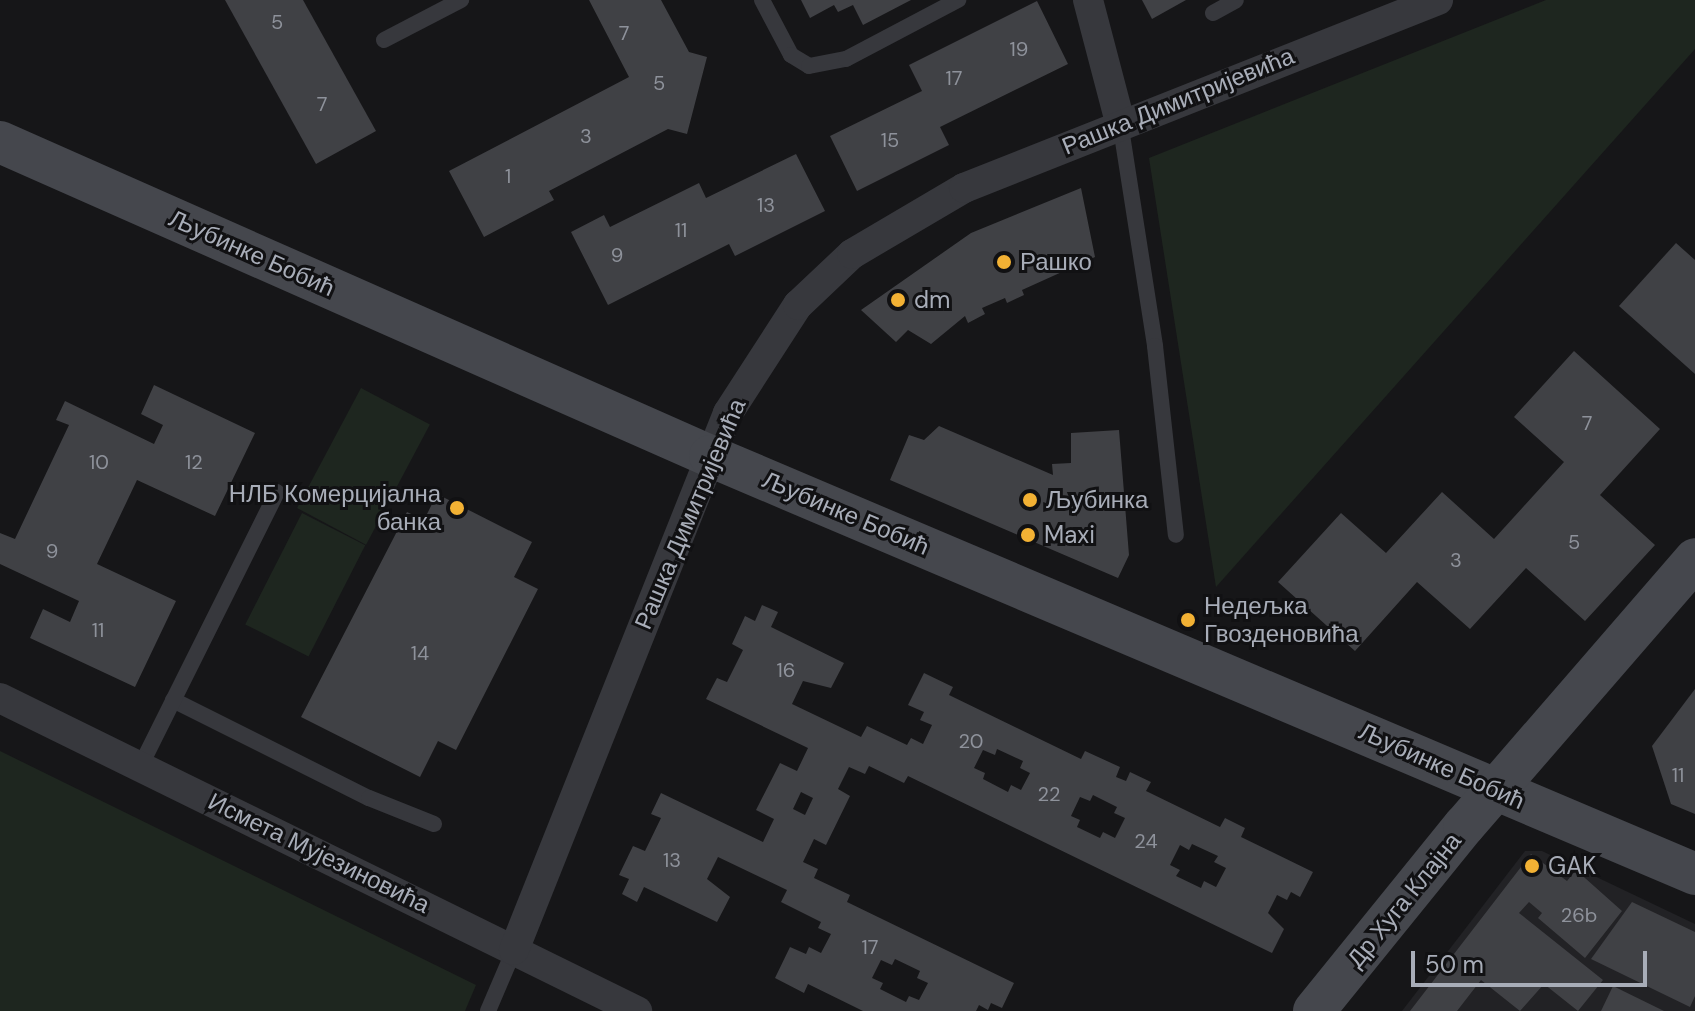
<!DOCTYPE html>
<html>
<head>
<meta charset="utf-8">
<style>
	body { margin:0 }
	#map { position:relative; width:1695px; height:1011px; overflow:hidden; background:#161618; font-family:"DM Sans",sans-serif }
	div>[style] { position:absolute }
	.built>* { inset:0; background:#222225 }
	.green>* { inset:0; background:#1e261f; transform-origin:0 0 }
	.building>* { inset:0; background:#404145 }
	.lane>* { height:16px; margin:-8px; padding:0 8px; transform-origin:8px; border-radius:8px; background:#37383d }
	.street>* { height:30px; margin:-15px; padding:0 15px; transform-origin:15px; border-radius:15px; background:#37383d }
	.secondary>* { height:42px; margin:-21px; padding:0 21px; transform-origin:21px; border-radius:21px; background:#45474d }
	.dots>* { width:22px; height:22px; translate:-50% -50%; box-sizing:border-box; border:4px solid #111113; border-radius:50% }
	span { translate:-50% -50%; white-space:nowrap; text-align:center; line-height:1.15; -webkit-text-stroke:6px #111113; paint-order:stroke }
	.number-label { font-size:20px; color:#8e929b }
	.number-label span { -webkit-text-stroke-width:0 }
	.street-label { font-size:24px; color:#a8adb8 }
	.poi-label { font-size:24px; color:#a8adb8 }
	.left { translate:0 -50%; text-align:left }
	.right { translate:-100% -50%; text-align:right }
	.scale { position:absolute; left:1411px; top:951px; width:236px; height:36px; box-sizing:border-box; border:4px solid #a8adb8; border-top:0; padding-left:10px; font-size:24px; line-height:28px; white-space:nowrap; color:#a8adb8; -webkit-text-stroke:6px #111113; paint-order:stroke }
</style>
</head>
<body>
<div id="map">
	<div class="built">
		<div style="clip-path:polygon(1525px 851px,1542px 851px,1695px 924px,1695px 1011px,1402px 1011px)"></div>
	</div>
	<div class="green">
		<div style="clip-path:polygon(1546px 0,1695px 0,1695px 49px,1216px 587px,1149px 158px)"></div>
		<div style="left:361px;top:388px;width:78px;height:136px;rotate:28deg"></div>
		<div style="left:302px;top:513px;width:71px;height:125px;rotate:27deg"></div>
		<div style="clip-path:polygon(0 751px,476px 985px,465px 1011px,0 1011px)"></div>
	</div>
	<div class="building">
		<div style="clip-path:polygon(225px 0,303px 0,376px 131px,316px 164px)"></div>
		<div style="clip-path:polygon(589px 0,661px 0,689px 52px,707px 57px,687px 134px,668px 129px,549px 191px,554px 200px,484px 237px,449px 171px,629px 77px)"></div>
		<div style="clip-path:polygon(801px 0,911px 0,863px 25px,853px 5px,838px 12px,834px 5px,810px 18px)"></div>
		<div style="clip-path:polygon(1142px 0,1186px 0,1152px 19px)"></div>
		<div style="clip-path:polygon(1037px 1px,1068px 64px,940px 127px,949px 145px,857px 191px,830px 136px,922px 91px,909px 65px)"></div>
		<div style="clip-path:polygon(796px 154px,825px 211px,735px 256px,729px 244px,608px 305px,571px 232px,604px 215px,610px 227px,699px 183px,706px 198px)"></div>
		<div style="clip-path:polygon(1081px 188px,1095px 257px,1022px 290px,1024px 295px,1007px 303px,1005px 298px,982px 308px,985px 314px,968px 323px,965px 316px,931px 344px,908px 330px,896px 342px,861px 310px,971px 233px)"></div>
		<div style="clip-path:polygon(1676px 243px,1695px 260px,1695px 374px,1619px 306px)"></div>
		<div style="clip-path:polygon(1574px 351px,1660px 429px,1600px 495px,1655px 545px,1585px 621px,1526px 568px,1470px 629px,1417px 582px,1355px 651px,1278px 582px,1341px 513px,1386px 553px,1442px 492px,1494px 539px,1564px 462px,1514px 417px)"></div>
		<div style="clip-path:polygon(154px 385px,255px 433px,215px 516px,137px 480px,118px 520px,97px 564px,176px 601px,135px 687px,30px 638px,43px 609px,70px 622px,79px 601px,0 564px,0 533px,15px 539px,69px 425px,56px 420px,65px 401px,154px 444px,163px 425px,141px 414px)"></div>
		<div style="clip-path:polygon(939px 426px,1053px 475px,1052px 464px,1071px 463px,1071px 433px,1119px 430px,1129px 555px,1118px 578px,890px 480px,909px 435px,924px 440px)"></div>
		<div style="clip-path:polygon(437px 494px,532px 542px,514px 577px,538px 589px,456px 750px,438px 741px,420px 777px,301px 717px,407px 512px,424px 520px)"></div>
		<div style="clip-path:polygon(evenodd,762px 605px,778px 612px,771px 627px,844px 663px,831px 688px,803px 681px,792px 704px,861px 737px,867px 726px,907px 745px,911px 738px,923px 744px,932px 725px,920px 720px,924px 712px,908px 705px,924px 673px,953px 687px,949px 695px,1081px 759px,1085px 751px,1120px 767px,1116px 777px,1126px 781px,1130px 772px,1151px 782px,1146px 791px,1220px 827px,1225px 818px,1245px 828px,1241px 837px,1313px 872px,1300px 897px,1291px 892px,1287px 900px,1277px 895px,1268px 913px,1284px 929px,1272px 953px,908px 776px,904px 783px,869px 766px,865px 774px,849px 767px,838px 789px,850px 796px,826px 845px,814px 839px,803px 862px,818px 869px,814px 878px,850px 895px,847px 902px,1014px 983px,1002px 1008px,991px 1003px,988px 1010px,979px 1005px,976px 1011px,863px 1011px,808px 984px,804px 993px,775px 978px,790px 947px,806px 954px,809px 947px,821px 953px,831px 934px,818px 928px,821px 922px,781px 902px,787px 890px,718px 857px,707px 879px,730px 897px,717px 922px,644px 887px,637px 902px,622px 894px,629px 879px,619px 875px,633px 846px,645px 851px,661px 818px,651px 814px,661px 793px,763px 842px,774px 819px,756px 810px,780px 763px,797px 771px,808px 748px,706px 699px,717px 678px,727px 682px,743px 650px,732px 644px,745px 616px,755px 621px,762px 605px,997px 749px,1023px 761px,1020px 768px,1030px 773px,1021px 790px,1011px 785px,1008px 792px,983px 779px,985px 773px,974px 768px,983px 750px,995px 755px,997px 749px,762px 605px,801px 792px,813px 798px,805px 815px,793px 809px,801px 792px,762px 605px,1093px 795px,1117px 807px,1114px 813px,1125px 818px,1115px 838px,1103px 832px,1100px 838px,1077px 827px,1080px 820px,1071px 816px,1080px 797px,1090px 801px,1093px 795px,762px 605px,1192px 844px,1218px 856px,1214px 862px,1226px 868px,1216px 887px,1204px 881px,1201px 888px,1176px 876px,1180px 870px,1170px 865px,1180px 845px,1189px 850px,1192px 844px,762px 605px,895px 959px,920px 971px,917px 978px,928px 983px,919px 1000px,909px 996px,906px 1002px,880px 989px,883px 983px,872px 978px,881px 960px,892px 965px,895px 959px)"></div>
		<div style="clip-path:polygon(1695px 689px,1695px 814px,1671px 804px,1652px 746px)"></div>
		<div style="clip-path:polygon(1531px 854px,1567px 881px,1576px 870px,1622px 911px,1585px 958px,1538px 918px,1542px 913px,1529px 902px,1519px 913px,1603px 980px,1578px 1011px,1544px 984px,1520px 1011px,1481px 980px,1457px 1011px,1410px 1011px)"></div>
		<div style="clip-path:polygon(1632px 902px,1695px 932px,1695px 996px,1690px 1007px,1591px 959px)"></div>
		<div style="clip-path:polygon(1613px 986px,1664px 1011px,1601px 1011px)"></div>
	</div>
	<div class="lane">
		<div style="left:762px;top:0;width:62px;rotate:62.2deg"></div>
		<div style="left:791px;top:55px;width:21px;rotate:31deg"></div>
		<div style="left:809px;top:66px;width:38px;rotate:-11deg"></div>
		<div style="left:846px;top:59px;width:127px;rotate:-27.8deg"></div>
		<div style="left:1213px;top:13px;width:26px;rotate:-29deg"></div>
		<div style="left:384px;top:40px;width:87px;rotate:-27.5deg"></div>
		<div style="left:1120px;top:122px;width:227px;rotate:81.1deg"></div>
		<div style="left:1155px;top:346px;width:190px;rotate:83.7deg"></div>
		<div style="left:173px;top:700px;width:219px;rotate:26.6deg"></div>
		<div style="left:369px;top:798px;width:70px;rotate:21.8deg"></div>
		<div style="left:141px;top:765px;width:305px;rotate:-63.5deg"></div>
		<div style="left:488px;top:1011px;width:66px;rotate:-66.9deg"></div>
	</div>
	<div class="street">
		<div style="left:1088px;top:0;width:126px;rotate:75.3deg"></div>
		<div style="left:0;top:698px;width:710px;rotate:26.17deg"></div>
		<div style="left:514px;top:950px;width:578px;rotate:-68.27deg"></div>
		<div style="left:728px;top:413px;width:129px;rotate:-57.1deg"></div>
		<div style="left:798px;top:305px;width:74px;rotate:-43.4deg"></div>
		<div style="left:852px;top:254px;width:130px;rotate:-30.5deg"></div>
		<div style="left:964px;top:188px;width:510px;rotate:-21.63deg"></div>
	</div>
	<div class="secondary">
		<div style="left:0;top:142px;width:776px;rotate:23.86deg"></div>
		<div style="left:710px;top:456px;width:1070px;rotate:22.99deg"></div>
		<div style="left:1314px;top:1011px;width:238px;rotate:-51deg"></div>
		<div style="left:1464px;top:826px;width:353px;rotate:-49.1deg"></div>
	</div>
	<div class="dots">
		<div style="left:1004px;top:262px;background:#f2b134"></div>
		<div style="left:898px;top:300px;background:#f2b134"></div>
		<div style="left:1030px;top:500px;background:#f2b134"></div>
		<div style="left:457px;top:508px;background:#f2b134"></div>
		<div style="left:1028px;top:535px;background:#f2b134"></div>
		<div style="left:1188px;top:620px;background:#f2b134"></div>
		<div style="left:1532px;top:866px;background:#f2b134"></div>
	</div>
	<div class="number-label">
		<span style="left:277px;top:22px">5</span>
		<span style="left:624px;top:33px">7</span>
		<span style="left:1019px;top:49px">19</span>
		<span style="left:954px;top:78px">17</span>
		<span style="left:659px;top:83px">5</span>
		<span style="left:322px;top:104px">7</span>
		<span style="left:586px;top:136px">3</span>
		<span style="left:890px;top:140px">15</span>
		<span style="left:508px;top:176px">1</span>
		<span style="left:766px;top:205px">13</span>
		<span style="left:681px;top:230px">11</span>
		<span style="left:617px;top:255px">9</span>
		<span style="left:1587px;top:423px">7</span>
		<span style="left:99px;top:462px">10</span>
		<span style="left:194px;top:462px">12</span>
		<span style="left:1574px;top:542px">5</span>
		<span style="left:52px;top:551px">9</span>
		<span style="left:1456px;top:560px">3</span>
		<span style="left:98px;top:630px">11</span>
		<span style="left:420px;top:653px">14</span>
		<span style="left:786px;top:670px">16</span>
		<span style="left:971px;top:741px">20</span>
		<span style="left:1678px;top:775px">11</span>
		<span style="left:1049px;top:794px">22</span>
		<span style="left:1146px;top:841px">24</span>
		<span style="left:672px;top:860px">13</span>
		<span style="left:1579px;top:915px">26b</span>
		<span style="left:870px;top:947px">17</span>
	</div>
	<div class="street-label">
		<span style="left:1178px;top:101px;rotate:-22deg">Рашка Димитријевића</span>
		<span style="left:252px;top:253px;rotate:24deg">Љубинке Бобић</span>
		<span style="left:846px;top:513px;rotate:23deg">Љубинке Бобић</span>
		<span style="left:690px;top:514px;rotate:-67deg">Рашка Димитријевића</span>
		<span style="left:1442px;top:766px;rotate:24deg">Љубинке Бобић</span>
		<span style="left:319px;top:853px;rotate:26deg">Исмета Мујезиновића</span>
		<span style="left:1404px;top:900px;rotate:-51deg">Др Хуга Клајна</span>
	</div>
	<div class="poi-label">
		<span class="left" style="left:1020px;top:262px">Рашко</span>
		<span class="left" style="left:914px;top:300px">dm</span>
		<span class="right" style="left:441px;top:508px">НЛБ Комерцијална<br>банка</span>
		<span class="left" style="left:1046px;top:500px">Љубинка</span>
		<span class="left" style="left:1044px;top:535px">Maxi</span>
		<span class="left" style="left:1204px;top:620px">Недељка<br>Гвозденовића</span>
		<span class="left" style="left:1548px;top:866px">GAK</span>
	</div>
	<div class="scale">50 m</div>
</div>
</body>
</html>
